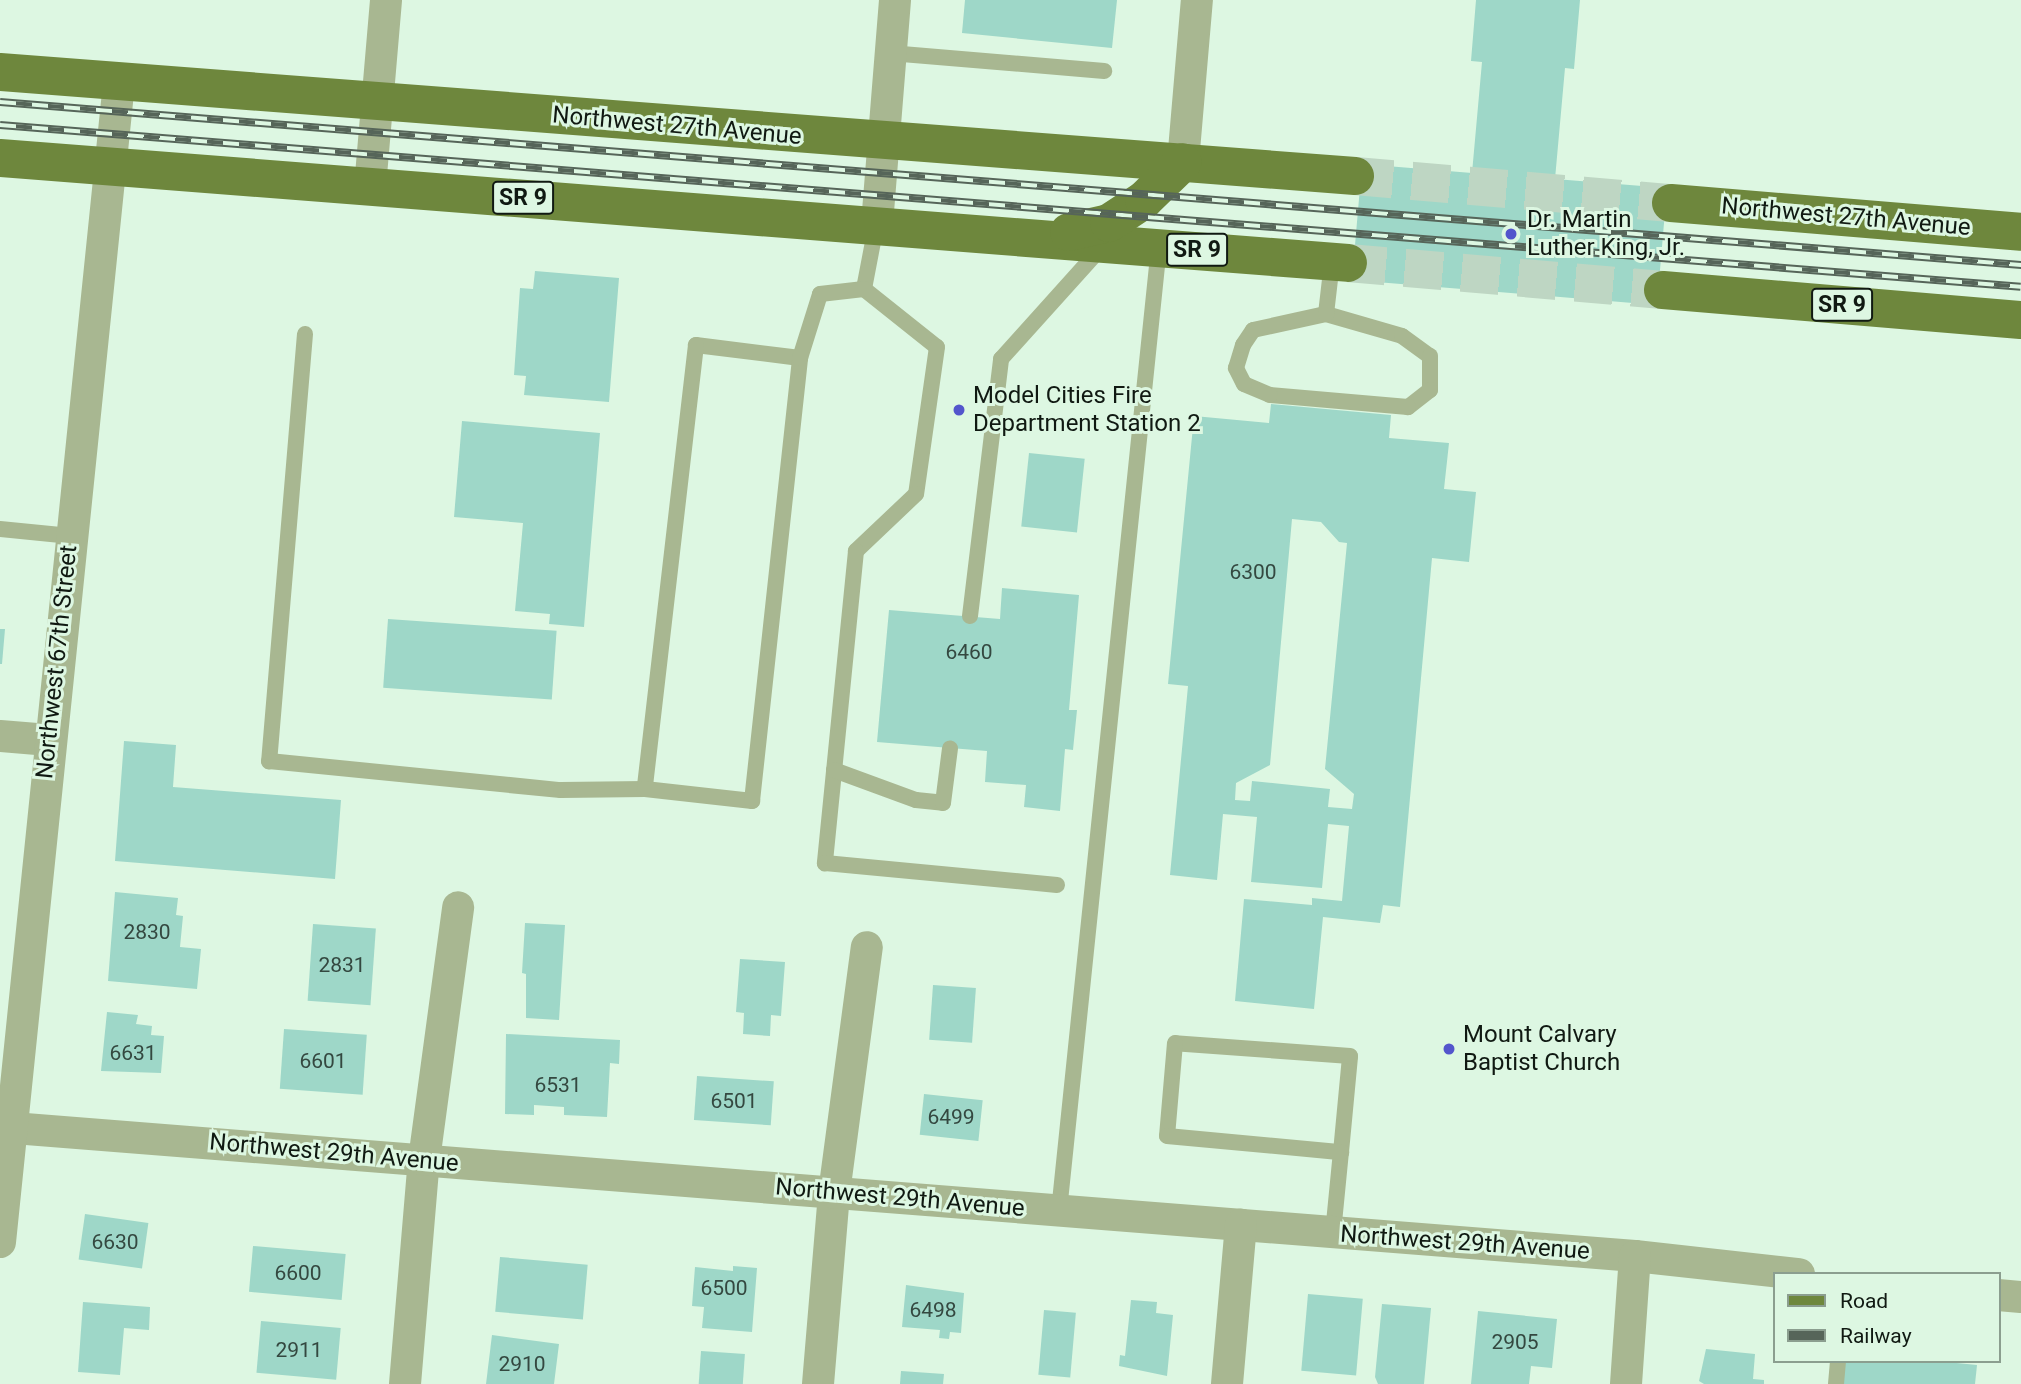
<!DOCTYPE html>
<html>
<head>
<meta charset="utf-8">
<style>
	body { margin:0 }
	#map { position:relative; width:2021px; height:1384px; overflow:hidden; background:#ddf7e2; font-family:Roboto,sans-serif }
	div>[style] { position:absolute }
	.building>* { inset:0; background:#9ed7c8; transform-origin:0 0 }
	.primary-tunnel>* { height:38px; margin-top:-19px; transform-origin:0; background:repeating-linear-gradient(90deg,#bed6c3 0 38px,transparent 0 57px) }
	.service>* { height:16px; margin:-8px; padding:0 8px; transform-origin:8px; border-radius:8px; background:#a8b791 }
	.minor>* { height:32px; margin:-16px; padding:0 16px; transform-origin:16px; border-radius:16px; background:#a8b791 }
	.primary>* { height:38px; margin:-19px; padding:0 19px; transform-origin:19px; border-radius:19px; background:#6e873d }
	.rail>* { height:8px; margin-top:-4px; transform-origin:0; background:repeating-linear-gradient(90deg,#ddf7e2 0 16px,#566559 0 32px); box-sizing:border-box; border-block:2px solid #566559 }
	.dots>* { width:19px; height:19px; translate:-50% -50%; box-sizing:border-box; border:4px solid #ddf7e2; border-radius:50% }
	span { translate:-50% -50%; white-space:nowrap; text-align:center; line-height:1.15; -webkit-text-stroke:6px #ddf7e2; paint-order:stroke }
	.number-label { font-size:21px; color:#344840 }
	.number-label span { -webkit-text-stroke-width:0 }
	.shield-label span { padding:2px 5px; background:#ddf7e2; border:2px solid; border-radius:5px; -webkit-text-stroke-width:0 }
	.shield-label { font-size:23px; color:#101912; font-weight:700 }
	.street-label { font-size:24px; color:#101912 }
	.poi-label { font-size:24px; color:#101912 }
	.left { translate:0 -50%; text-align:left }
	.legend { position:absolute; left:1773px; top:1272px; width:228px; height:91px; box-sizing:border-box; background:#ddf7e2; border:2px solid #8b9e8f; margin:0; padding:9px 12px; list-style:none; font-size:21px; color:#101912 }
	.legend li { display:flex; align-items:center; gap:14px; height:35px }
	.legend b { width:35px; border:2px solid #8b9e8f }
</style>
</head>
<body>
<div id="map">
	<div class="building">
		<div style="clip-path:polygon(965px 0,1117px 0,1112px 48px,962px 33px)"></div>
		<div style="clip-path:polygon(1476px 0,1580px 0,1574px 69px,1565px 68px,1555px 179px,1667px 188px,1657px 305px,1352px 280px,1362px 164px,1472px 173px,1482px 62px,1471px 61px)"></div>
		<div style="clip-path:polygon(535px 271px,619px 278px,609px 402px,524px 395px,526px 376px,514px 375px,520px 288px,533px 289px)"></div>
		<div style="clip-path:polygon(evenodd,1271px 404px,1391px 415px,1389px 438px,1449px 443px,1444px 489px,1476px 492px,1469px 562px,1432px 558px,1400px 907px,1383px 905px,1380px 923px,1323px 917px,1314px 1009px,1235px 1001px,1244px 899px,1312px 905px,1312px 898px,1342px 901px,1349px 826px,1328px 824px,1322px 888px,1251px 882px,1257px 817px,1223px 814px,1217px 880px,1170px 875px,1188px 686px,1168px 684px,1194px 416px,1269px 423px,1271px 404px,1292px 519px,1321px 522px,1339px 542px,1347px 543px,1325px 769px,1354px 794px,1352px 809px,1328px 807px,1330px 789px,1252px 781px,1250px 801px,1235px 800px,1236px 783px,1270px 765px,1292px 519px)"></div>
		<div style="clip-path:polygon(462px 421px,600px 433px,584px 627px,549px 624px,550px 614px,515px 611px,523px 523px,454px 517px)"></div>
		<div style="left:1029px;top:453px;width:56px;height:74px;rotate:6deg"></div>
		<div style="clip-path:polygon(1002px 588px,1079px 595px,1069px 710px,1077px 710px,1073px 750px,1065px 749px,1060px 811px,1024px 807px,1026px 785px,985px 782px,987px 751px,877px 742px,889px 610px,1000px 619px)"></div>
		<div style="left:388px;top:619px;width:169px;height:69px;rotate:4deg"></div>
		<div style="clip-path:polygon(0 629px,5px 629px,2px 664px,0 664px)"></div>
		<div style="clip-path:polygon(124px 741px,176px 745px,173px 787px,341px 800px,335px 879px,115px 861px)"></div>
		<div style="clip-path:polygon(115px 892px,178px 898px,176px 915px,183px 916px,180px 947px,201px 949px,197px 989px,108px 981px)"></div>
		<div style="clip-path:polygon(525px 923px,565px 925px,559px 1020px,526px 1018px,526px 974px,522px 973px)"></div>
		<div style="left:313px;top:924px;width:63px;height:77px;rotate:4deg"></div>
		<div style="clip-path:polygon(740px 959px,785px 962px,781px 1016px,771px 1015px,770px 1036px,743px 1034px,744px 1013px,736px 1012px)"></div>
		<div style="left:933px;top:985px;width:43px;height:55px;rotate:4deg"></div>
		<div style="clip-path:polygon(107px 1012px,138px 1015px,136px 1024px,152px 1026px,151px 1035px,164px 1036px,161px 1073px,101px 1071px)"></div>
		<div style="left:284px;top:1029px;width:83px;height:60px;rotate:4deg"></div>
		<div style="clip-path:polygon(506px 1034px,620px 1040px,619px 1064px,610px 1063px,607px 1117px,564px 1115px,564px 1107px,534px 1105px,534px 1115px,505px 1114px)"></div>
		<div style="left:697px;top:1076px;width:77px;height:44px;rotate:4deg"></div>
		<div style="left:924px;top:1094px;width:59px;height:41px;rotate:6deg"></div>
		<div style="left:85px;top:1214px;width:64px;height:46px;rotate:8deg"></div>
		<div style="left:253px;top:1246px;width:93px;height:46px;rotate:5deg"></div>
		<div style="left:500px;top:1257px;width:88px;height:55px;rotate:5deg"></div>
		<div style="clip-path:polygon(733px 1266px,757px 1268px,752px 1332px,702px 1328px,704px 1307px,692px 1306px,695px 1267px,733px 1271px)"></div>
		<div style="clip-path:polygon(906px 1285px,964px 1293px,961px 1333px,950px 1332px,949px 1339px,939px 1338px,940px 1330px,902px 1327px)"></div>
		<div style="left:1308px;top:1294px;width:55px;height:77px;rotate:5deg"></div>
		<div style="clip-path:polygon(1131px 1300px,1157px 1302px,1156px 1313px,1173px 1315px,1167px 1376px,1119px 1366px,1120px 1355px,1125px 1356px)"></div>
		<div style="clip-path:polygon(83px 1302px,150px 1307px,149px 1330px,124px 1328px,120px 1375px,78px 1372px)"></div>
		<div style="clip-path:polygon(1382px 1304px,1431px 1308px,1424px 1384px,1378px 1384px,1375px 1377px)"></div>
		<div style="left:1044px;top:1310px;width:32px;height:65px;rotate:5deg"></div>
		<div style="clip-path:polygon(1478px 1311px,1557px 1319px,1552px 1368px,1531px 1366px,1529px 1384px,1471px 1384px)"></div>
		<div style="left:261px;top:1321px;width:80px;height:52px;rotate:5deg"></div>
		<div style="clip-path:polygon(492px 1335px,559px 1344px,554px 1384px,486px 1384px)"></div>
		<div style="clip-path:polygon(1706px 1349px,1755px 1354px,1753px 1379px,1764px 1380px,1764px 1384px,1704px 1384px,1699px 1381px)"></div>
		<div style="left:701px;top:1351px;width:44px;height:33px;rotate:4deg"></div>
		<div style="clip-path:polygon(1845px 1361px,1936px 1361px,1977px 1365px,1975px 1384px,1843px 1384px)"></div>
		<div style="clip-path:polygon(901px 1371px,944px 1374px,943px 1384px,900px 1384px)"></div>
	</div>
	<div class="primary-tunnel">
		<div style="left:1355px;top:176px;width:317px;rotate:4.9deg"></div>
		<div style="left:1348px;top:263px;width:316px;rotate:4.9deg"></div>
	</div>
	<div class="service">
		<div style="left:890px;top:53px;width:215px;rotate:4.8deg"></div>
		<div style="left:876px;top:226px;width:64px;rotate:100.8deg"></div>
		<div style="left:864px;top:289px;width:93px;rotate:38.5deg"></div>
		<div style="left:937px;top:347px;width:148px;rotate:98.1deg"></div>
		<div style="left:916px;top:494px;width:83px;rotate:136.5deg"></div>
		<div style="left:856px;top:551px;width:314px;rotate:95.7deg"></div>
		<div style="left:825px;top:863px;width:233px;rotate:5.4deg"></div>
		<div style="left:1326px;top:314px;width:79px;rotate:16.1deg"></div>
		<div style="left:1402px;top:336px;width:34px;rotate:36deg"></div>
		<div style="left:1430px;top:356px;width:34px;rotate:90deg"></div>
		<div style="left:1430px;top:390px;width:28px;rotate:142deg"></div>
		<div style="left:1408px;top:407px;width:139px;rotate:-175deg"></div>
		<div style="left:1270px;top:395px;width:28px;rotate:-157deg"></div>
		<div style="left:1244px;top:384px;width:18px;rotate:-117deg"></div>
		<div style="left:1236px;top:368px;width:24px;rotate:-73deg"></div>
		<div style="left:1243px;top:345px;width:18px;rotate:-56deg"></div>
		<div style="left:1253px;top:330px;width:75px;rotate:-12.4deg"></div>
		<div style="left:1326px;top:314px;width:52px;rotate:-83.4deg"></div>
		<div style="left:305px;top:334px;width:429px;rotate:94.8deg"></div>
		<div style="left:269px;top:761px;width:293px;rotate:5.7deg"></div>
		<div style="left:561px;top:790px;width:84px;rotate:-0.7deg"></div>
		<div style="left:800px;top:358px;width:105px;rotate:-172.9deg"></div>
		<div style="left:696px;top:345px;width:447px;rotate:96.6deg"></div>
		<div style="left:645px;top:789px;width:108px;rotate:6.4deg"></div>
		<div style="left:752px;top:801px;width:446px;rotate:-83.8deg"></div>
		<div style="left:800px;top:358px;width:67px;rotate:-72.6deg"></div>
		<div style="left:820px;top:294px;width:44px;rotate:-6.5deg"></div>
		<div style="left:0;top:529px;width:71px;rotate:5.6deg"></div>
		<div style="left:970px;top:616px;width:259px;rotate:-83.1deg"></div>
		<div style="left:1001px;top:359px;width:149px;rotate:-48deg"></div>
		<div style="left:834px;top:770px;width:87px;rotate:20.1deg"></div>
		<div style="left:916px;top:800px;width:27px;rotate:6deg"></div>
		<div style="left:943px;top:803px;width:55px;rotate:-82.7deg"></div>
		<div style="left:1059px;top:1211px;width:969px;rotate:-84.08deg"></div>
		<div style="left:1333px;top:1233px;width:81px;rotate:-84.4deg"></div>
		<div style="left:1341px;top:1152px;width:96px;rotate:-84.6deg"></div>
		<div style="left:1350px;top:1056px;width:175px;rotate:-175.8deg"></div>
		<div style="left:1175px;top:1043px;width:93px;rotate:94.9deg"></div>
		<div style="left:1167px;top:1136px;width:175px;rotate:5.3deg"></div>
		<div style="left:1836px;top:1384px;width:23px;rotate:-85deg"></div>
	</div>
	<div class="minor">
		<div style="left:1183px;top:162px;width:163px;rotate:-85.1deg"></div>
		<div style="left:370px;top:187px;width:188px;rotate:-85.1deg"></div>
		<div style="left:877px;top:224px;width:225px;rotate:-85.4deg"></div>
		<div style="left:0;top:736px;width:49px;rotate:4.7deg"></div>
		<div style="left:0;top:1127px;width:1640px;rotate:4.51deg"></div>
		<div style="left:1635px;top:1256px;width:165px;rotate:6.3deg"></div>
		<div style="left:0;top:1242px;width:1166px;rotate:-84.14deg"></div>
		<div style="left:1998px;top:1295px;width:23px;rotate:5deg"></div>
		<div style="left:405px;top:1384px;width:225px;rotate:-85.2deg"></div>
		<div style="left:424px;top:1160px;width:255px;rotate:-82.3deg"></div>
		<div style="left:818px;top:1384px;width:192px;rotate:-85.2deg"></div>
		<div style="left:834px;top:1193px;width:248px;rotate:-82.4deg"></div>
		<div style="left:1227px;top:1384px;width:160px;rotate:-85deg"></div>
		<div style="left:1626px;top:1384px;width:128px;rotate:-86deg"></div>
	</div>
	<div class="primary">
		<div style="left:0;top:72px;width:1359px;rotate:4.39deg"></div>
		<div style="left:0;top:158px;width:1352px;rotate:4.45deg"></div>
		<div style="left:1671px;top:203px;width:351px;rotate:4.7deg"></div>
		<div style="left:1069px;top:232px;width:41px;rotate:-12.7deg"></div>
		<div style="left:1109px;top:223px;width:42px;rotate:-33.3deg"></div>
		<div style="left:1144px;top:200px;width:54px;rotate:-44.3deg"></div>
		<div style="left:1663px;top:290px;width:359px;rotate:4.8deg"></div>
	</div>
	<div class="rail">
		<div style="left:0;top:102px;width:2028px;rotate:4.61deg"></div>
		<div style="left:0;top:125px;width:2027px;rotate:4.58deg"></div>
	</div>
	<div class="dots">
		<div style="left:1511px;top:234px;background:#5355cc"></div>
		<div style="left:959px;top:410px;background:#5355cc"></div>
		<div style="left:1449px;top:1049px;background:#5355cc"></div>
	</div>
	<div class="number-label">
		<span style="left:1253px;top:572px">6300</span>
		<span style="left:969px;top:652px">6460</span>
		<span style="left:147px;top:932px">2830</span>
		<span style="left:342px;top:965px">2831</span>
		<span style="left:133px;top:1053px">6631</span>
		<span style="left:323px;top:1061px">6601</span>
		<span style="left:558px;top:1085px">6531</span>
		<span style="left:734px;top:1101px">6501</span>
		<span style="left:951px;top:1117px">6499</span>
		<span style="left:115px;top:1242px">6630</span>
		<span style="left:298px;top:1273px">6600</span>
		<span style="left:724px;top:1288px">6500</span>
		<span style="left:933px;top:1310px">6498</span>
		<span style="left:1515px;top:1342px">2905</span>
		<span style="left:299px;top:1350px">2911</span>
		<span style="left:522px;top:1364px">2910</span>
	</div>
	<div class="shield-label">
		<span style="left:523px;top:198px">SR 9</span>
		<span style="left:1197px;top:250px">SR 9</span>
		<span style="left:1842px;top:305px">SR 9</span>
	</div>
	<div class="street-label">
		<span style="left:677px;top:126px;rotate:5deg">Northwest 27th Avenue</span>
		<span style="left:1846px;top:217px;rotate:5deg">Northwest 27th Avenue</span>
		<span style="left:57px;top:662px;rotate:-84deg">Northwest 67th Street</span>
		<span style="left:334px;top:1153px;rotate:5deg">Northwest 29th Avenue</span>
		<span style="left:900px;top:1198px;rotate:5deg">Northwest 29th Avenue</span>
		<span style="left:1465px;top:1243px;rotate:4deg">Northwest 29th Avenue</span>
	</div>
	<div class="poi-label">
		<span class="left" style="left:1527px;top:234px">Dr. Martin<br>Luther King, Jr.</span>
		<span class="left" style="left:973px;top:410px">Model Cities Fire<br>Department Station 2</span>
		<span class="left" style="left:1463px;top:1049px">Mount Calvary<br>Baptist Church</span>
	</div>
	<ul class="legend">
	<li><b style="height:9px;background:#6e873d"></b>Road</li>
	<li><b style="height:9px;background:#566559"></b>Railway</li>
	</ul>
</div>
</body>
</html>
